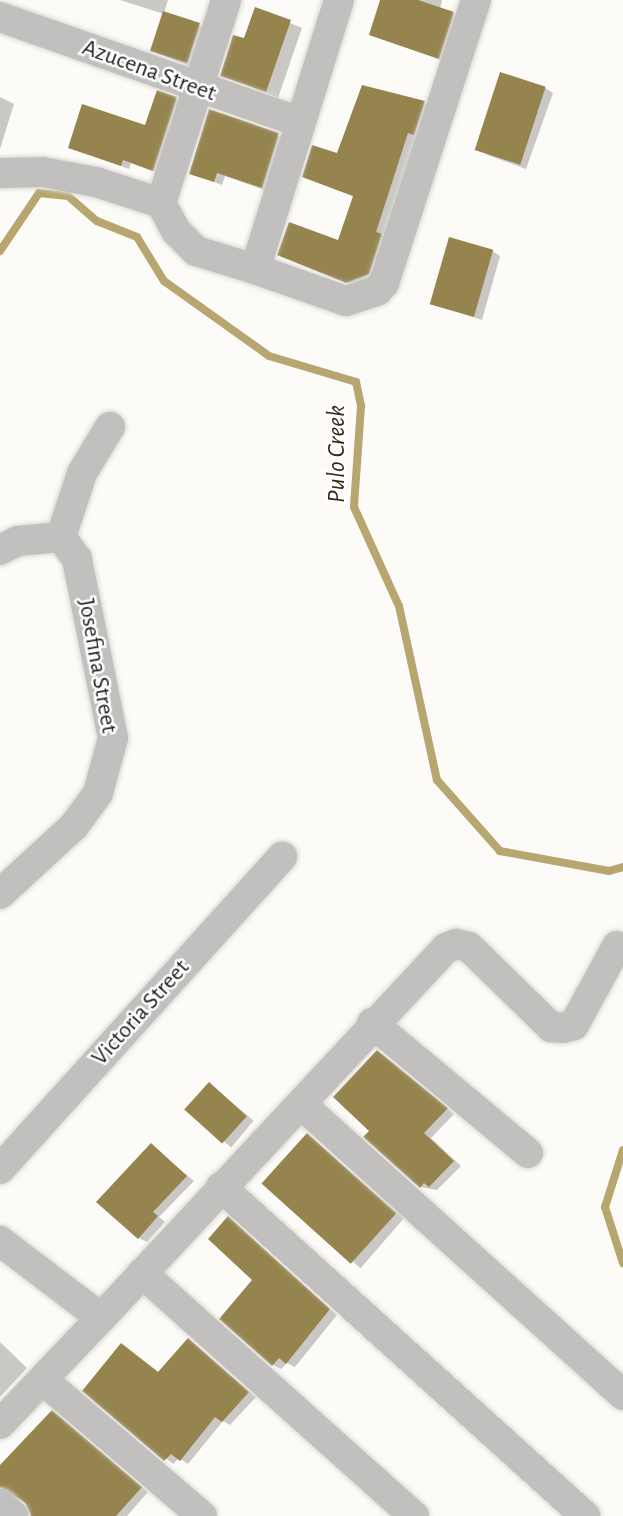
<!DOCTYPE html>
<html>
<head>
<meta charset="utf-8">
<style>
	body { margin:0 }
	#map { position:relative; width:623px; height:1516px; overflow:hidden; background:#fdfbf7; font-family:"Alegreya Sans",sans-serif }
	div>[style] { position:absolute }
	.shadow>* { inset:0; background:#0003; transform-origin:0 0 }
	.stream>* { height:8px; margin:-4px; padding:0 4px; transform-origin:4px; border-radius:4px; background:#b7a66f }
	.building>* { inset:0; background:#96844f; transform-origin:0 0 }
	.roads { filter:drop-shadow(0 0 2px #d9d8d4) drop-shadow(0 0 2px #d9d8d4) }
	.street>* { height:30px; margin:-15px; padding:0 15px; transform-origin:15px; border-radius:15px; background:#c1c0be }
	span { translate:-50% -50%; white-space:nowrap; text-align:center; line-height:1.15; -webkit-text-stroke:5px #fff; paint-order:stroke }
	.street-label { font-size:24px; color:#1f1f1d }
	.water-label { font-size:26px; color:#322a10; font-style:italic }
</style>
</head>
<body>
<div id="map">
	<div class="shadow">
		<div style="clip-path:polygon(120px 0,168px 0,164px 13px,208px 29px,195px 68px,151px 51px,164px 14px)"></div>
		<div style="clip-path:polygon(381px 0,442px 0,440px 9px,461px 17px,447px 62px,370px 35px)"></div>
		<div style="clip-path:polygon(255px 9px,302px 28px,278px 98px,222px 75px,245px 40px)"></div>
		<div style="clip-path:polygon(545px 88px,553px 93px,526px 169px,485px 154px)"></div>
		<div style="clip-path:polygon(0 97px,14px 104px,0 149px)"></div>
		<div style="clip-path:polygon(176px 99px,184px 103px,161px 174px,131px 163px,129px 169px,69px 147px,146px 127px)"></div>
		<div style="clip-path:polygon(424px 103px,432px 107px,422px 138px,416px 136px,383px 237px,388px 240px,375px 280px,355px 286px,279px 255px,339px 242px,355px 197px,303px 177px)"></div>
		<div style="clip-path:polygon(210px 111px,286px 139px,270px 192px,225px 176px,222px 185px,190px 173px)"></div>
		<div style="clip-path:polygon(492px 251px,500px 256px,482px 320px,431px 303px)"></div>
		<div style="clip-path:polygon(378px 1052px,454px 1114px,431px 1138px,461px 1166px,437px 1190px,420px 1187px,371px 1131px)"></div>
		<div style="left:210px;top:1084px;width:57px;height:35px;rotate:40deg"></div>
		<div style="left:308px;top:1135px;width:127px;height:66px;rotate:41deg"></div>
		<div style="clip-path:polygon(151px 1145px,194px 1181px,159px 1217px,165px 1222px,147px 1242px,139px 1238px)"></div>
		<div style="clip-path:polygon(228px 1218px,337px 1315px,295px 1367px,287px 1363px,281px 1369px,273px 1365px,221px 1319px,254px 1279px)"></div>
		<div style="clip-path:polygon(189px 1339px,256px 1397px,230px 1425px,223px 1421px,188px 1464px,179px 1458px,173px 1464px,85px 1391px,121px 1345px,160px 1373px)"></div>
		<div style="clip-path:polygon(0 1342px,27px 1368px,0 1397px)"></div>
		<div style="clip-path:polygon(60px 1417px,148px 1492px,127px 1516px,31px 1516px,27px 1502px,11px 1491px,0 1495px,0 1468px)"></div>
	</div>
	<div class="stream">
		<div style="left:0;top:251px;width:70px;rotate:-56.1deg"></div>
		<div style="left:39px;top:193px;width:29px;rotate:6deg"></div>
		<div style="left:68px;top:196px;width:38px;rotate:41deg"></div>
		<div style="left:97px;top:221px;width:43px;rotate:21.8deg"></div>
		<div style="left:137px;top:237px;width:52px;rotate:58.5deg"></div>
		<div style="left:164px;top:281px;width:129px;rotate:35.5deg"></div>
		<div style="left:269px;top:356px;width:91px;rotate:16.6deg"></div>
		<div style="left:356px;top:382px;width:25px;rotate:78deg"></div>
		<div style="left:361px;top:406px;width:101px;rotate:94deg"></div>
		<div style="left:354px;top:507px;width:109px;rotate:65.6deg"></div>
		<div style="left:399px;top:606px;width:178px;rotate:77.7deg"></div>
		<div style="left:437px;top:780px;width:95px;rotate:48.4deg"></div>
		<div style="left:500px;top:851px;width:111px;rotate:10.4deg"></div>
		<div style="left:609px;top:871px;width:15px;rotate:-16deg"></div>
		<div style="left:623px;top:1150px;width:60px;rotate:107.5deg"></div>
		<div style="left:605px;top:1207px;width:59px;rotate:72.2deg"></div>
	</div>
	<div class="building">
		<div style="clip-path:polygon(380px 0,418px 0,454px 12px,439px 59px,369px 35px)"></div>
		<div style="clip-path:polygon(255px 7px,291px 20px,266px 92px,220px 76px,233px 35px,244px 38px)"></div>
		<div style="left:163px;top:11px;width:39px;height:42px;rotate:18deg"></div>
		<div style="left:500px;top:72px;width:48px;height:82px;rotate:18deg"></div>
		<div style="clip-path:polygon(362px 85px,425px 101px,414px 135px,408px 133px,376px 232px,382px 234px,369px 274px,346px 283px,277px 255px,289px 222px,338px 240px,353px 196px,302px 177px,312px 145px,337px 153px)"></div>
		<div style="clip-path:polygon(157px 90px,177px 97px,153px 171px,123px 160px,121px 166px,68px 148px,82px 104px,145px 125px)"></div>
		<div style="clip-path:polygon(209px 109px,279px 133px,262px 188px,217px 173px,214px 182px,189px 174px)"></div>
		<div style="left:449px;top:237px;width:46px;height:70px;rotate:16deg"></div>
		<div style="clip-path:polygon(377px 1050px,448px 1108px,424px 1133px,454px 1161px,429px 1187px,424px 1183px,420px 1188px,363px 1137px,369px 1131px,333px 1097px)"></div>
		<div style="left:209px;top:1082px;width:51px;height:37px;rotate:42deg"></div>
		<div style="left:307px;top:1133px;width:120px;height:68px;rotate:42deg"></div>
		<div style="clip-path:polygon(151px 1143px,187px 1176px,153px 1212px,158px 1216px,138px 1239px,96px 1202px)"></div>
		<div style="clip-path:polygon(228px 1216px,330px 1309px,286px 1364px,279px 1358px,272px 1366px,219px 1319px,252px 1280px,208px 1239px)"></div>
		<div style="clip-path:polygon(188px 1338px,249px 1392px,222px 1422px,215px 1417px,180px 1461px,171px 1454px,164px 1461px,82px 1391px,121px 1343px,158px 1372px)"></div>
		<div style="clip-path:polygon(52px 1410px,142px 1487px,116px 1516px,31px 1516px,25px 1503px,0 1487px,0 1465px)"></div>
	</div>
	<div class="roads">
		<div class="street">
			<div style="left:339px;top:0;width:282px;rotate:107.3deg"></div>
			<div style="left:255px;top:269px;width:96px;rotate:19.4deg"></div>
			<div style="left:346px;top:301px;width:33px;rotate:-18deg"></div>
			<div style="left:377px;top:291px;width:11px;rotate:-49deg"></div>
			<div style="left:384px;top:283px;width:298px;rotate:-72deg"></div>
			<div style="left:0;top:17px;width:317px;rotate:19.3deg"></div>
			<div style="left:0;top:173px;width:42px;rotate:-1.4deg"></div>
			<div style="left:42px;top:172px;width:55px;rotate:10.5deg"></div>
			<div style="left:96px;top:182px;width:68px;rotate:17.9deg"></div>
			<div style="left:161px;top:203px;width:32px;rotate:62deg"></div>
			<div style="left:176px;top:231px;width:28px;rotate:45deg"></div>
			<div style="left:196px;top:251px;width:62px;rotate:17deg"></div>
			<div style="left:161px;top:203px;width:213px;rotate:-72.2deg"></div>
			<div style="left:61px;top:537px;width:67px;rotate:-71.8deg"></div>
			<div style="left:82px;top:473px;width:54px;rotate:-58.7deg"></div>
			<div style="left:0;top:550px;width:20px;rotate:-27deg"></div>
			<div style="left:18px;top:541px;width:43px;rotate:-5.3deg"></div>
			<div style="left:0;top:894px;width:100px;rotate:-42.6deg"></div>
			<div style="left:74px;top:826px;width:41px;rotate:-54deg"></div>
			<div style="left:98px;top:793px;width:57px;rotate:-74.7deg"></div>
			<div style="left:113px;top:738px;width:183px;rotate:-101.4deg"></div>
			<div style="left:77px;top:559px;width:27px;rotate:-126deg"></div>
			<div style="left:372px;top:1023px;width:203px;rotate:39.8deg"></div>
			<div style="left:301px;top:1104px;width:434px;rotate:42.1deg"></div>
			<div style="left:0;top:1169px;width:421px;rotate:-47.9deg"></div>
			<div style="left:221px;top:1187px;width:491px;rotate:42.1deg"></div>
			<div style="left:0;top:1241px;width:127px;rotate:37.3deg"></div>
			<div style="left:101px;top:1318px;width:506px;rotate:-47deg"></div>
			<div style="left:446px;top:948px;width:11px;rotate:-22deg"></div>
			<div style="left:456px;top:944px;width:13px;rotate:13deg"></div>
			<div style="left:469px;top:947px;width:115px;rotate:44.3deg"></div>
			<div style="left:551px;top:1027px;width:12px;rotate:5deg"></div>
			<div style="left:563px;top:1028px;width:11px;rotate:-15deg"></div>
			<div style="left:574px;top:1025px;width:90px;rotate:-61.4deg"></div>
			<div style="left:142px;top:1273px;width:365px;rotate:41.8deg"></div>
			<div style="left:44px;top:1381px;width:208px;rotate:40.5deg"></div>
			<div style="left:0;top:1424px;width:146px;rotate:-46.4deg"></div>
			<div style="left:0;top:1504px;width:18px;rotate:41deg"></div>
		</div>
	</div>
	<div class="street-label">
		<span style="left:149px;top:71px;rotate:20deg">Azucena Street</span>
		<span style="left:97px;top:666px;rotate:80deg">Josefina Street</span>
		<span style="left:141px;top:1013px;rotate:-48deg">Victoria Street</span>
	</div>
	<div class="water-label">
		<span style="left:337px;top:454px;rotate:-90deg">Pulo Creek</span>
	</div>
</div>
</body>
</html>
